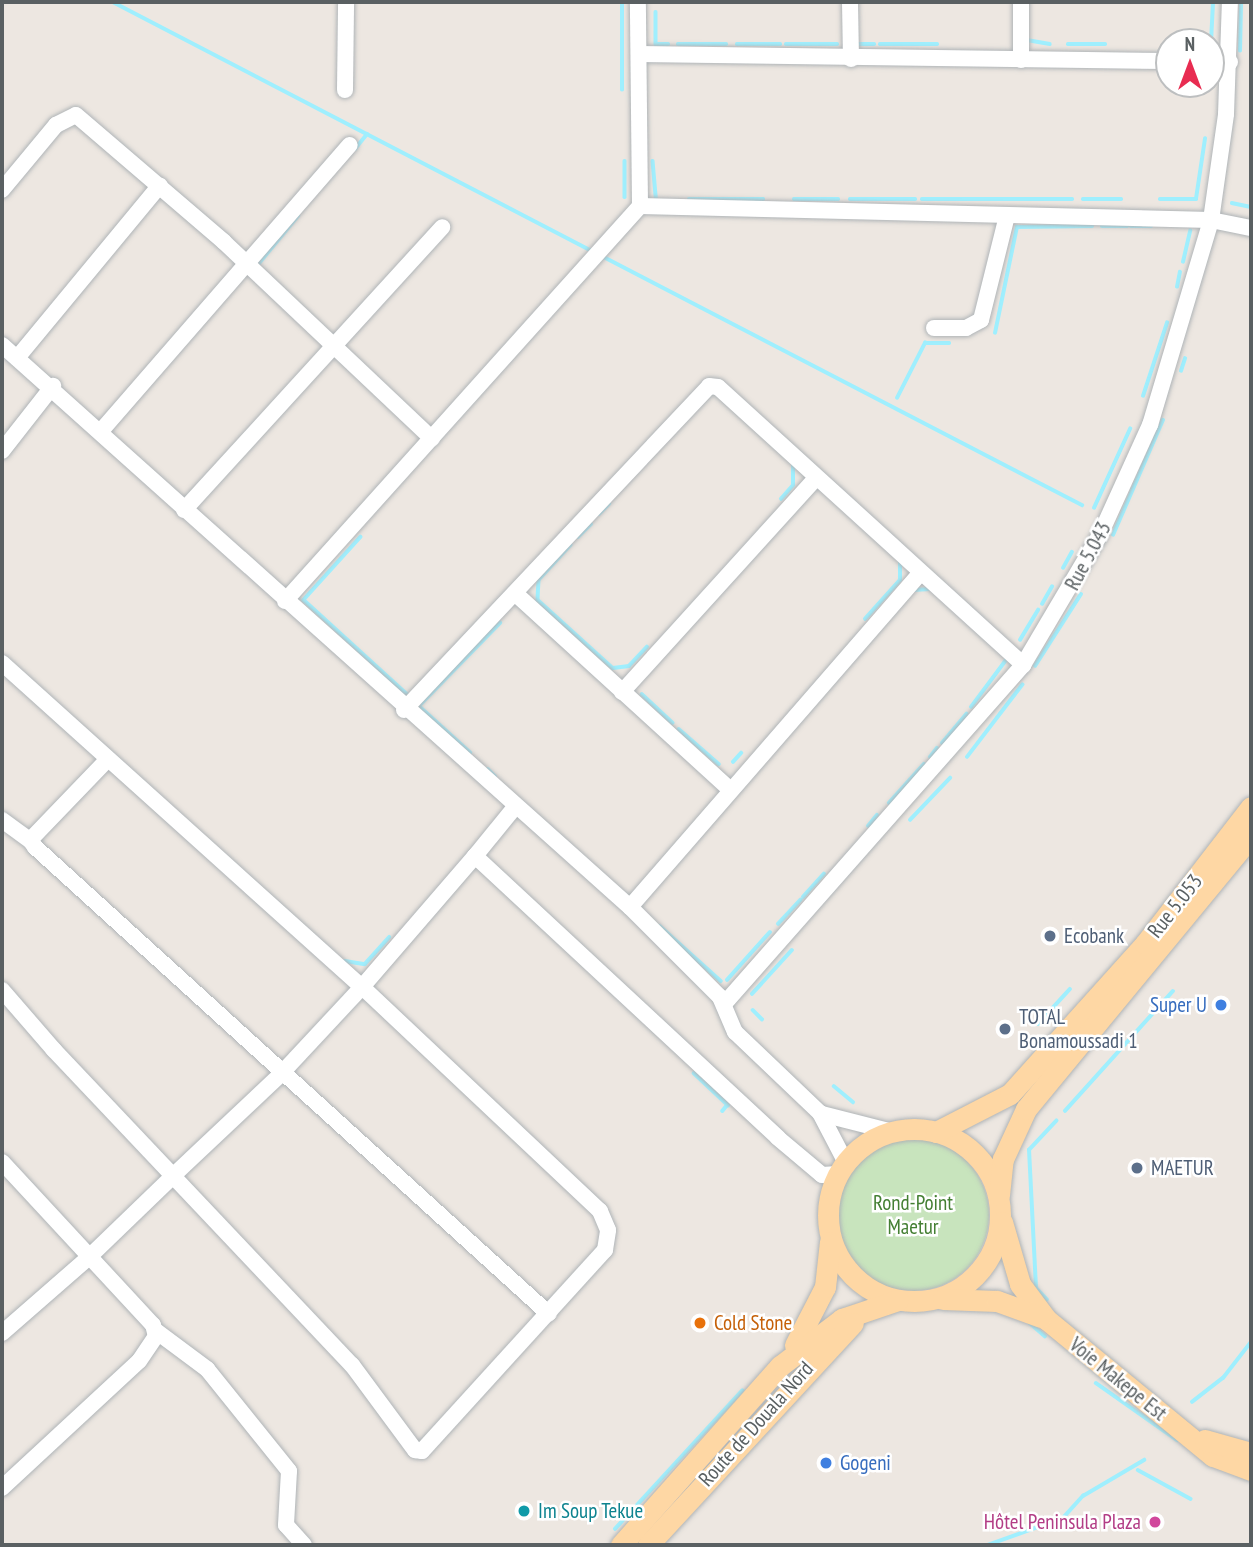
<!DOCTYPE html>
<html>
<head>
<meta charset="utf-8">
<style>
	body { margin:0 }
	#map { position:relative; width:1253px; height:1547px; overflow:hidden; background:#ede7e1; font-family:"PT Sans Narrow",sans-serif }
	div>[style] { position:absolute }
	.green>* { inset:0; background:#c8e4bd }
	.round { border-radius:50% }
	.stream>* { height:3.5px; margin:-1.75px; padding:0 1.75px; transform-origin:1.75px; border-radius:1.75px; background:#9feffe }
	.roads { filter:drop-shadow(0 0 2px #afb4b7) drop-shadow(0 0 2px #afb4b7) }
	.minor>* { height:16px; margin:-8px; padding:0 8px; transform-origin:8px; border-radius:8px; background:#fff }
	.major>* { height:21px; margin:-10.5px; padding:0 10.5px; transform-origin:10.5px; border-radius:10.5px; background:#fed7a4 }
	.major>.ring { margin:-10.5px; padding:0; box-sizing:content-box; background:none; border:21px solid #fed7a4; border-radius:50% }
	.dots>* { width:19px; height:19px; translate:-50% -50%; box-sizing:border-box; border:4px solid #fff; border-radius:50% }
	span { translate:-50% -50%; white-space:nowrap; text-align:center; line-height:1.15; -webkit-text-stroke:5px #fff; paint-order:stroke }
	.street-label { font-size:21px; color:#5a6062 }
	.service-label { font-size:21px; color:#4e5e75 }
	.left { translate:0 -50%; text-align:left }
	.shop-label { font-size:21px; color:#366cbe }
	.right { translate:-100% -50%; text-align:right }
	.park-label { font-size:21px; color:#447f33 }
	.food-label { font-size:21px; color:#c56008 }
	.culture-label { font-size:21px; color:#0d838f }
	.hotel-label { font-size:21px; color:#b23c85 }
	.frame { position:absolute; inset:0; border:4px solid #5a6062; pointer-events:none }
	.north { position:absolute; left:1155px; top:28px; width:70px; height:70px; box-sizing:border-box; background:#fff; border:2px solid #bdbfc0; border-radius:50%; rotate:0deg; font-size:19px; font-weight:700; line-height:28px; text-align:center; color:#5a6062 }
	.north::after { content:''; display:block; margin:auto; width:24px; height:32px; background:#e82c51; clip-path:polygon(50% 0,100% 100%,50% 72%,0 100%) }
</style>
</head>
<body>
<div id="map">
	<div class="green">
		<div class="round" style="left:837px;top:1139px;width:152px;height:152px"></div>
	</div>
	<div class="stream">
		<div style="left:113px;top:2px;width:540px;rotate:27.47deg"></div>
		<div style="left:656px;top:12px;width:32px;rotate:90deg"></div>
		<div style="left:656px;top:44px;width:12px"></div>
		<div style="left:1027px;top:40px;width:23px;rotate:10deg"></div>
		<div style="left:1165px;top:43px;width:4px"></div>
		<div style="left:1211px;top:43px;width:41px;rotate:-87.2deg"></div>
		<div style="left:678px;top:44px;width:48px"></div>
		<div style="left:737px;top:44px;width:43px"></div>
		<div style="left:786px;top:44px;width:51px"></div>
		<div style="left:855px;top:44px;width:19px"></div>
		<div style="left:880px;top:44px;width:57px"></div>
		<div style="left:1068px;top:44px;width:37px"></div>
		<div style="left:1240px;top:51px;width:49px;rotate:-88.8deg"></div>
		<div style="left:622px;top:90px;width:88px;rotate:-90deg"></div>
		<div style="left:355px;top:149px;width:19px;rotate:-51deg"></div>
		<div style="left:625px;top:161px;width:36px;rotate:90deg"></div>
		<div style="left:653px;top:161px;width:38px;rotate:85deg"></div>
		<div style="left:689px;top:199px;width:74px"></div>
		<div style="left:794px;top:199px;width:44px"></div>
		<div style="left:850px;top:199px;width:65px"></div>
		<div style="left:922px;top:199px;width:150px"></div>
		<div style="left:1083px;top:199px;width:38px"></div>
		<div style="left:1160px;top:199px;width:36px"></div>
		<div style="left:1196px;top:199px;width:61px;rotate:-81.5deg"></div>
		<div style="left:1232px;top:203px;width:19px;rotate:12deg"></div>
		<div style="left:1102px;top:226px;width:25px"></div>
		<div style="left:1131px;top:226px;width:20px"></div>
		<div style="left:602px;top:256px;width:541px;rotate:27.42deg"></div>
		<div style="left:1183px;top:262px;width:32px;rotate:-77deg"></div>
		<div style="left:256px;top:267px;width:66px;rotate:-50.5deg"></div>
		<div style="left:1177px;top:287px;width:15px;rotate:-79deg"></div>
		<div style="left:995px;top:333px;width:108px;rotate:-78.3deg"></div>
		<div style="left:1017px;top:227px;width:75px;rotate:-0.8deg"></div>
		<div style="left:1181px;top:371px;width:13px;rotate:-72deg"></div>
		<div style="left:1143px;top:396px;width:77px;rotate:-71.8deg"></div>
		<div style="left:897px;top:398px;width:62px;rotate:-63deg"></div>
		<div style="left:925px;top:343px;width:24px"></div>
		<div style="left:781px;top:499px;width:18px;rotate:-49deg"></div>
		<div style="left:793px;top:485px;width:20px;rotate:-90deg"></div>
		<div style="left:1094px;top:508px;width:87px;rotate:-65.5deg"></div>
		<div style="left:599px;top:514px;width:14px;rotate:-45deg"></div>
		<div style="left:1113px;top:535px;width:125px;rotate:-66.5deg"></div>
		<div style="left:361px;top:537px;width:85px;rotate:132.1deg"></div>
		<div style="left:304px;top:600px;width:142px;rotate:42.4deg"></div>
		<div style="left:578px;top:537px;width:18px;rotate:-45deg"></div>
		<div style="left:571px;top:545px;width:47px;rotate:132.4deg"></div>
		<div style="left:539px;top:580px;width:20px;rotate:93deg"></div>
		<div style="left:538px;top:600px;width:101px;rotate:42.2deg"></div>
		<div style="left:613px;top:668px;width:16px;rotate:-7deg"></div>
		<div style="left:629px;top:666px;width:26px;rotate:-47deg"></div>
		<div style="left:1063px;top:568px;width:18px;rotate:-61deg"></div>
		<div style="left:913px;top:590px;width:17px;rotate:-3deg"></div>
		<div style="left:1042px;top:604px;width:20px;rotate:-60deg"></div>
		<div style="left:865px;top:619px;width:52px;rotate:-48.1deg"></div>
		<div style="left:900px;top:580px;width:19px;rotate:-90deg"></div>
		<div style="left:1020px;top:640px;width:35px;rotate:-59deg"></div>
		<div style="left:1035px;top:666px;width:85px;rotate:-57.4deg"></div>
		<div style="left:642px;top:694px;width:42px;rotate:43.1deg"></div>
		<div style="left:417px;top:704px;width:72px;rotate:42.2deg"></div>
		<div style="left:419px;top:706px;width:116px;rotate:-45.7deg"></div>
		<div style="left:971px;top:707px;width:59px;rotate:-53.3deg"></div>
		<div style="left:679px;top:729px;width:53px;rotate:41.2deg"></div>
		<div style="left:942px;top:743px;width:38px;rotate:-50deg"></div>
		<div style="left:930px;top:757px;width:11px;rotate:-52deg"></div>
		<div style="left:967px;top:757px;width:91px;rotate:-52.6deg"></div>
		<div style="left:733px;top:762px;width:12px;rotate:-48deg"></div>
		<div style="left:488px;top:769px;width:10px;rotate:45deg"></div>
		<div style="left:889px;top:803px;width:52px;rotate:-48.1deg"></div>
		<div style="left:910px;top:820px;width:58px;rotate:-46.4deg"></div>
		<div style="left:868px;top:826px;width:14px;rotate:-51deg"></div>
		<div style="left:803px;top:897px;width:31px;rotate:-48deg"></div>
		<div style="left:778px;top:924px;width:33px;rotate:-47deg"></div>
		<div style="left:660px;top:926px;width:82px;rotate:42deg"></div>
		<div style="left:345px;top:961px;width:20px;rotate:9deg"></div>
		<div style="left:365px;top:964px;width:36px;rotate:-48deg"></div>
		<div style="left:727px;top:980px;width:64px;rotate:-48.1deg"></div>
		<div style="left:752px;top:994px;width:59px;rotate:-47.7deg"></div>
		<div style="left:753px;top:1010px;width:13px;rotate:45deg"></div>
		<div style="left:1038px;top:1024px;width:47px;rotate:-47.6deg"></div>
		<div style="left:694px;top:1073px;width:47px;rotate:43.3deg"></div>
		<div style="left:728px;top:1105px;width:8px;rotate:130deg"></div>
		<div style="left:834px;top:1086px;width:25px;rotate:40deg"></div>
		<div style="left:1065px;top:1111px;width:161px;rotate:-48deg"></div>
		<div style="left:1047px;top:1300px;width:16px;rotate:-133deg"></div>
		<div style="left:1036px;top:1288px;width:138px;rotate:-92.9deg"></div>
		<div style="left:1029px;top:1150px;width:40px;rotate:-47deg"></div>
		<div style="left:1030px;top:1323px;width:20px;rotate:41deg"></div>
		<div style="left:1096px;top:1383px;width:99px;rotate:35.1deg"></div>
		<div style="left:1192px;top:1402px;width:39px;rotate:-38deg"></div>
		<div style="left:1223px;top:1378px;width:46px;rotate:-52.1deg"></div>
		<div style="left:1138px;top:1470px;width:60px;rotate:28.7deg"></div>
		<div style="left:615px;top:1529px;width:188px;rotate:-47.4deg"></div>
		<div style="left:988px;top:1545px;width:80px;rotate:-19.8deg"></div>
		<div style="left:1063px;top:1518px;width:30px;rotate:-48deg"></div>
		<div style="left:1083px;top:1496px;width:71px;rotate:-30.5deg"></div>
	</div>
	<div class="roads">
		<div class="minor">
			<div style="left:850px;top:2px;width:57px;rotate:89deg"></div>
			<div style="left:1021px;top:2px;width:58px;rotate:90deg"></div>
			<div style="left:639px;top:54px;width:530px;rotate:0.76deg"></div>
			<div style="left:1211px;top:62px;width:19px"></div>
			<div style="left:345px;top:90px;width:88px;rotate:-89.3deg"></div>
			<div style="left:2px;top:190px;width:85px;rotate:-50.3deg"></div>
			<div style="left:56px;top:125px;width:22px;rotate:-27deg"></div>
			<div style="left:76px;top:115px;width:195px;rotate:40.6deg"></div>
			<div style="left:224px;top:242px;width:286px;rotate:43.4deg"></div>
			<div style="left:640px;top:206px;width:571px;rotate:1.4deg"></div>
			<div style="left:1211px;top:220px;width:41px;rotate:11.3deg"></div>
			<div style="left:934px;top:328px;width:32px"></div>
			<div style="left:966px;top:328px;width:17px;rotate:-28deg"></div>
			<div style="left:981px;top:320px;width:107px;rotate:-76deg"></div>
			<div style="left:2px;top:345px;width:843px;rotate:41.83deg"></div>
			<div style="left:630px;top:907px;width:127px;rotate:45deg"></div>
			<div style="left:720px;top:997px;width:38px;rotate:67deg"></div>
			<div style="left:735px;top:1032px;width:117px;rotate:43.6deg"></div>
			<div style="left:820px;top:1113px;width:56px;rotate:62.5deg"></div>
			<div style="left:17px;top:358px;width:224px;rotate:-50.4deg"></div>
			<div style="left:101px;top:431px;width:379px;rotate:-49deg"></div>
			<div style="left:2px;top:451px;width:83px;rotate:-51.9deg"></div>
			<div style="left:184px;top:510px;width:383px;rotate:-47.6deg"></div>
			<div style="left:517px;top:595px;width:286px;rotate:42.4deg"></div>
			<div style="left:285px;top:601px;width:531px;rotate:-48.05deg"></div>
			<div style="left:640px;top:206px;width:204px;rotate:-90.6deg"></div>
			<div style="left:2px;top:663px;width:484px;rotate:42deg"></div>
			<div style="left:362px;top:987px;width:173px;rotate:-49.2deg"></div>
			<div style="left:475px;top:856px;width:414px;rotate:42.9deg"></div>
			<div style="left:778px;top:1138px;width:57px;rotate:40.1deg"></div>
			<div style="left:822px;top:1175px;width:16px;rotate:-4deg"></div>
			<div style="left:622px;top:692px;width:286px;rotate:-47.8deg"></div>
			<div style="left:404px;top:710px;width:445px;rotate:-46.7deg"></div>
			<div style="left:709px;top:386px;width:9px;rotate:6deg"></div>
			<div style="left:718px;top:387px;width:413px;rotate:42.3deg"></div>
			<div style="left:108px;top:759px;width:112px;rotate:133.9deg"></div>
			<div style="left:30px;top:840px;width:9px;rotate:54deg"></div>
			<div style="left:35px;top:847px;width:694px;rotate:42.26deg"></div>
			<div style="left:2px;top:820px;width:34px;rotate:36deg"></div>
			<div style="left:475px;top:856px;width:63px;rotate:-50.8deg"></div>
			<div style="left:630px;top:907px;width:439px;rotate:-49deg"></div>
			<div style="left:2px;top:990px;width:79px;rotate:49.1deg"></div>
			<div style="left:54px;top:1050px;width:173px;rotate:46.6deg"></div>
			<div style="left:173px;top:1176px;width:260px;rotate:46.6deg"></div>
			<div style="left:352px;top:1365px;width:106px;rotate:53.5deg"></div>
			<div style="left:415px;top:1450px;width:7px;rotate:8deg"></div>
			<div style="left:422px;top:1451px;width:272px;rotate:-47.7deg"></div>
			<div style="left:605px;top:1250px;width:20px;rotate:-81deg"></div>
			<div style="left:608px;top:1230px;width:21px;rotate:-113deg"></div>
			<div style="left:600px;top:1211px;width:327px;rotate:-136.7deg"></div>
			<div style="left:362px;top:987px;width:120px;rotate:133deg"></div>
			<div style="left:280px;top:1075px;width:147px;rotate:136.7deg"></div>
			<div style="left:173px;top:1176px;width:118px;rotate:136deg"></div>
			<div style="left:88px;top:1258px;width:114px;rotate:138.9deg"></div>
			<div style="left:725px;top:1003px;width:451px;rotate:-48.6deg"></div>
			<div style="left:1023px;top:665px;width:151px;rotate:-59.4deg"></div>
			<div style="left:1100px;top:535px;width:121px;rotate:-65.6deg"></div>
			<div style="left:1150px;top:425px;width:214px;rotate:-73.4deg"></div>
			<div style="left:1211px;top:220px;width:107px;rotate:-81.9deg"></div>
			<div style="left:1226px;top:114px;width:112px;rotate:-88deg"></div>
			<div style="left:822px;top:1114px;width:73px;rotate:14.2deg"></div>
			<div style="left:2px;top:1162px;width:222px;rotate:47.2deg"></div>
			<div style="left:153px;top:1325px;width:11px;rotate:75deg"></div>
			<div style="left:156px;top:1336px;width:30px;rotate:124deg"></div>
			<div style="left:139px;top:1361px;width:187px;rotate:137.2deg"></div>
			<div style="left:156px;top:1331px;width:64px;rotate:36.7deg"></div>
			<div style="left:207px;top:1369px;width:131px;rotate:51.2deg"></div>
			<div style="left:289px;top:1471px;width:54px;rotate:93.2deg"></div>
			<div style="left:286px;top:1525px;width:27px;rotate:48deg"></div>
		</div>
		<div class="major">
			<div class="ring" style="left:828px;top:1129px;width:151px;height:151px"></div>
			<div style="left:936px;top:1132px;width:83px;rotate:-27.2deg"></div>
			<div style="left:1010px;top:1094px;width:202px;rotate:-48deg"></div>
			<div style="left:1145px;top:944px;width:173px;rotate:-52.3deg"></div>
			<div style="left:999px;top:1195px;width:36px;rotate:-84deg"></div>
			<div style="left:1003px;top:1159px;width:55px;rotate:-65.3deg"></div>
			<div style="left:1026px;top:1109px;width:354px;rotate:-50.5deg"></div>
			<div style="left:1002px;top:1222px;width:65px;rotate:73.8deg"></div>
			<div style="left:1020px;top:1284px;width:44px;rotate:53.4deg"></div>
			<div style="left:1046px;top:1319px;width:216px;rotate:39.4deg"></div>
			<div style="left:1213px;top:1456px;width:40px;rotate:20.2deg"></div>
			<div style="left:943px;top:1299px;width:54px;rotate:2.1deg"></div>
			<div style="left:997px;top:1301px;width:47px;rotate:20deg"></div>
			<div style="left:795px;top:1345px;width:65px;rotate:-62.7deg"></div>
			<div style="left:825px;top:1287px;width:45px;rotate:-83.7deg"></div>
			<div style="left:1205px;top:1440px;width:48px;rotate:15.8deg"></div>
			<div style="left:621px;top:1545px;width:239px;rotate:-48.4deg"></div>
			<div style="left:780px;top:1366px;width:78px;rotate:-37.2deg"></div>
			<div style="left:842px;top:1319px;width:59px;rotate:-18.7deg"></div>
			<div style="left:648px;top:1545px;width:302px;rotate:-47.3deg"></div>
		</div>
	</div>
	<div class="dots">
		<div style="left:1050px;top:936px;background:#5c6f8a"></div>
		<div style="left:1221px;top:1005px;background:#3f7fe0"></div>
		<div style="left:1005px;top:1029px;background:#5c6f8a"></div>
		<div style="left:1137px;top:1168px;background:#5c6f8a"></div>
		<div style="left:700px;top:1323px;background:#e8710a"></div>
		<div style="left:826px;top:1463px;background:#3f7fe0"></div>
		<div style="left:524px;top:1511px;background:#0f9aa8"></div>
		<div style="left:1155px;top:1522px;background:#d1479c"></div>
	</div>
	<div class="street-label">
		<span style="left:1088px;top:556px;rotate:-62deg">Rue 5.043</span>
		<span style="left:1175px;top:906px;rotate:-52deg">Rue 5.053</span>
		<span style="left:1118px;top:1379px;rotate:39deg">Voie Makepe Est</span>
		<span style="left:756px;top:1424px;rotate:-48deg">Route de Douala Nord</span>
	</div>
	<div class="service-label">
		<span class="left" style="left:1064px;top:936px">Ecobank</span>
		<span class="left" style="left:1019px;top:1029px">TOTAL<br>Bonamoussadi 1</span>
		<span class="left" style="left:1151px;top:1168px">MAETUR</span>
	</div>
	<div class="shop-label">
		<span class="right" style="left:1207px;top:1005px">Super U</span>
		<span class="left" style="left:840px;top:1463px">Gogeni</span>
	</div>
	<div class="park-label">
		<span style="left:913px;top:1215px">Rond-Point<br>Maetur</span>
	</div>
	<div class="food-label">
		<span class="left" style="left:714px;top:1323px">Cold Stone</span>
	</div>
	<div class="culture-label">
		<span class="left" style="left:538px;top:1511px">Im Soup Tekue</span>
	</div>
	<div class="hotel-label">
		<span class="right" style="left:1141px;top:1522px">Hôtel Peninsula Plaza</span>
	</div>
	<div class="frame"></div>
	<div class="north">N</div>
</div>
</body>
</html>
